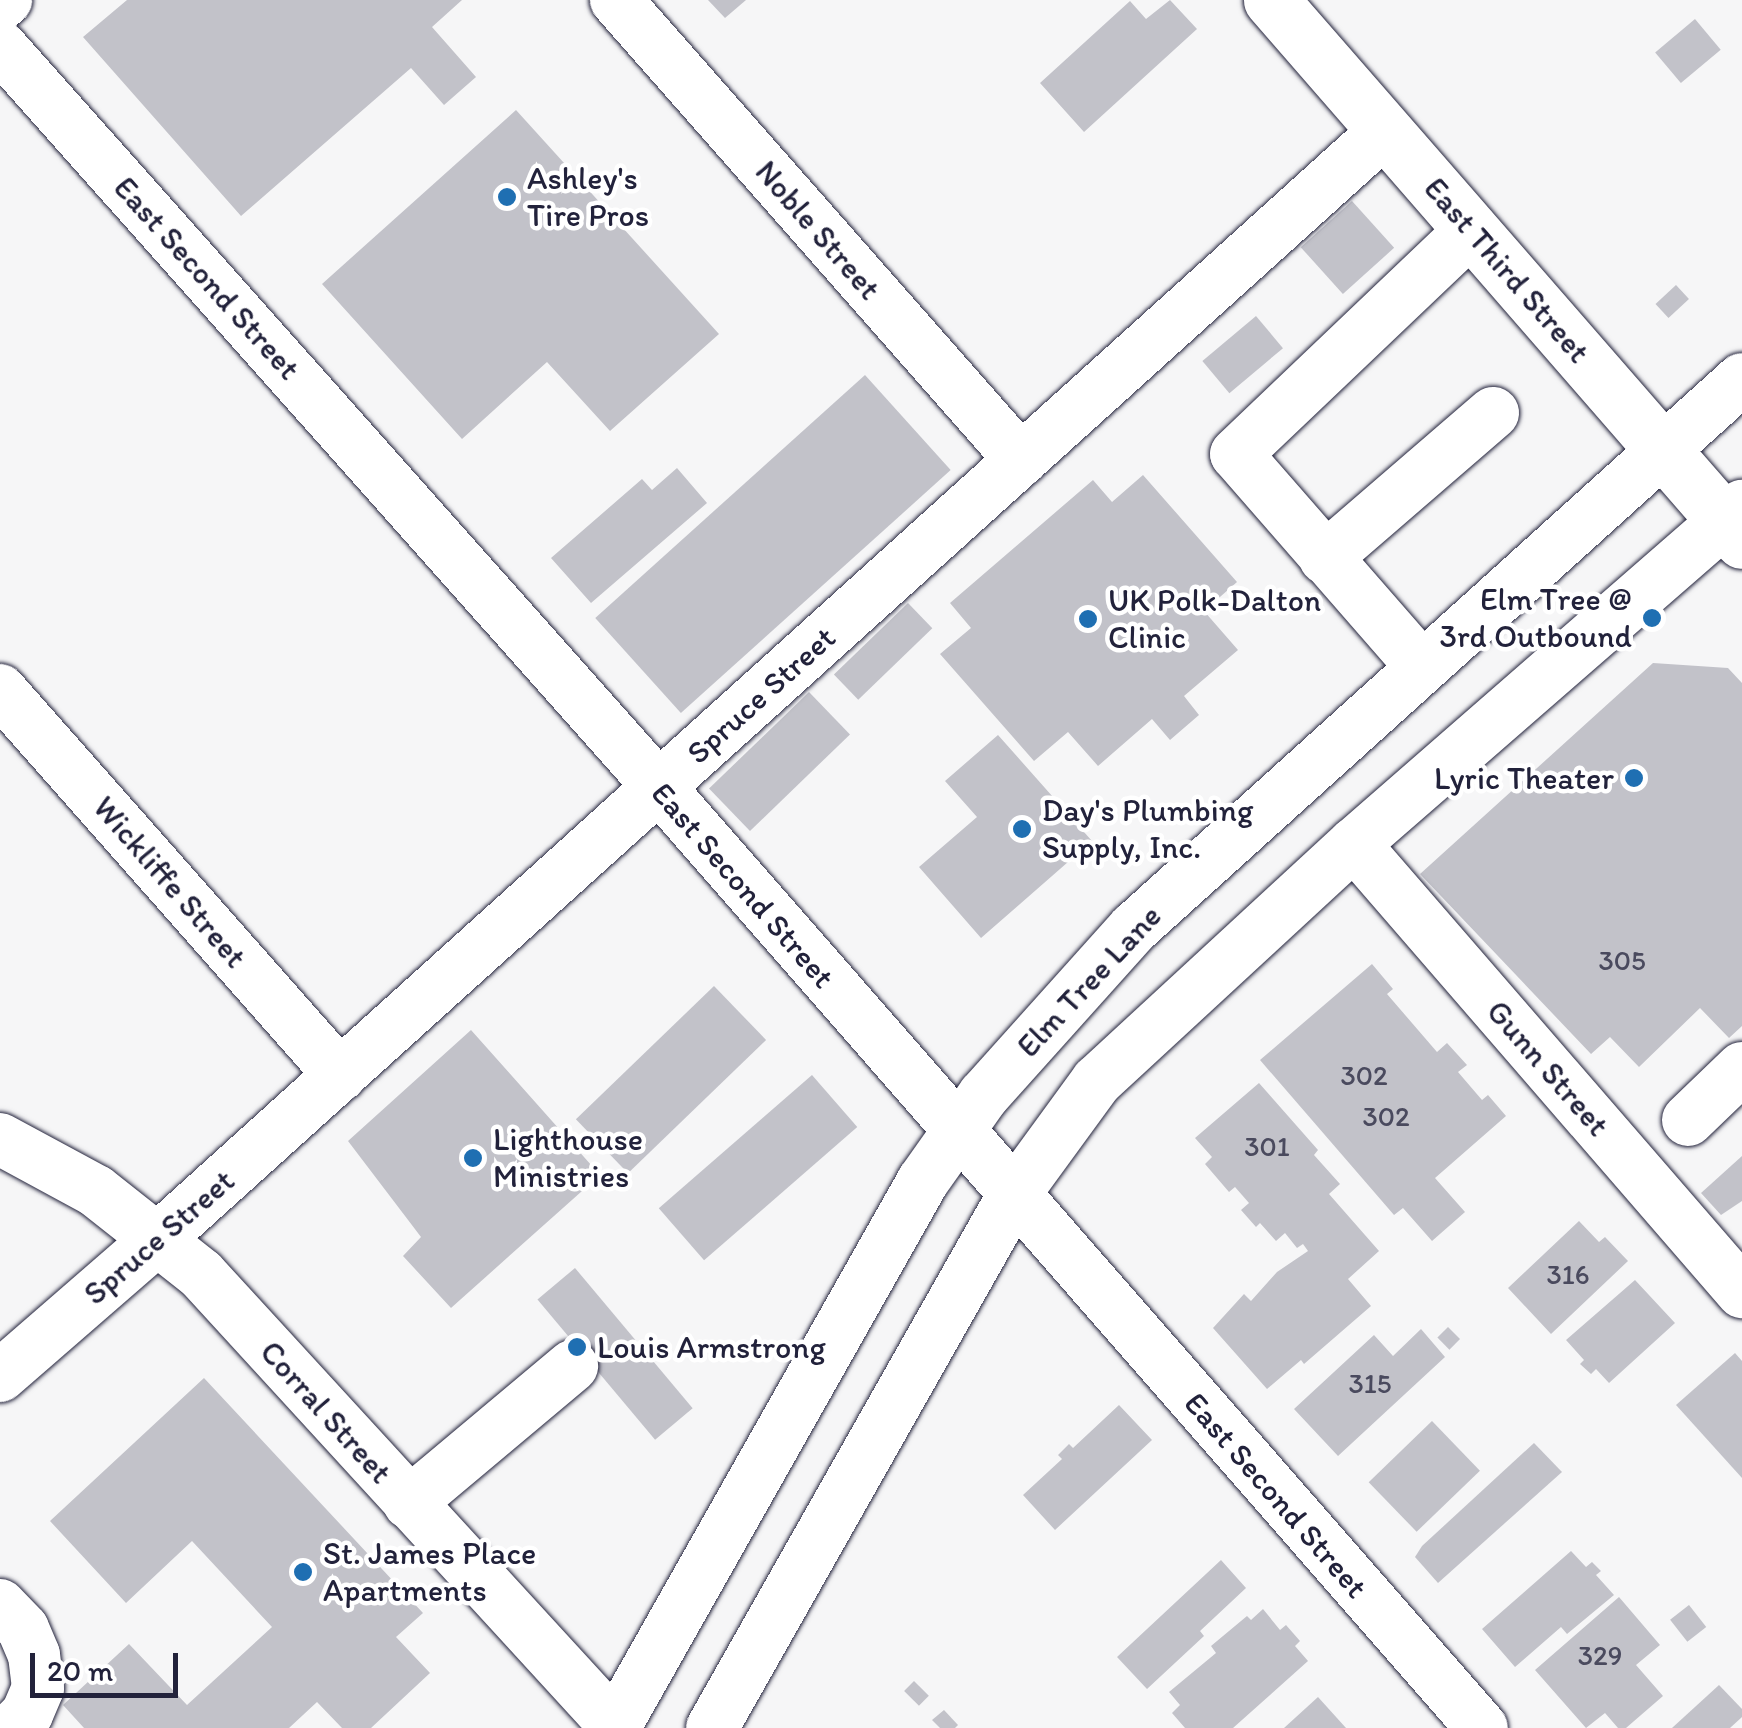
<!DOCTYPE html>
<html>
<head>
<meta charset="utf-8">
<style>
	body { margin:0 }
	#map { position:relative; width:1742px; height:1728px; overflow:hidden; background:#f6f6f7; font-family:Itim,sans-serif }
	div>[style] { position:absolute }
	.building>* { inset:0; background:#c2c2c9; transform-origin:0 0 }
	.roads { filter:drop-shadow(0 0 2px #22223b) drop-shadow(0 0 2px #22223b) }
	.minor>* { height:52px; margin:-26px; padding:0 26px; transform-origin:26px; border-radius:26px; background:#fff }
	.major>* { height:55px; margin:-27.5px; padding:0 27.5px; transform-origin:27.5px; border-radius:27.5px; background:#fff }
	.dots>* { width:28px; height:28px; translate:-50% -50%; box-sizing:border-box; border:5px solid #fff; border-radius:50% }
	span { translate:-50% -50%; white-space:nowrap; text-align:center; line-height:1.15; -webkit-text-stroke:9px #fff; paint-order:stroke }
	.number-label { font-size:28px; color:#4a4a5e }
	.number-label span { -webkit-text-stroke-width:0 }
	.poi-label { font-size:32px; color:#22223b }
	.left { translate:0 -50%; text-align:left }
	.right { translate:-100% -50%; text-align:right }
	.street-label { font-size:32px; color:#22223b }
	.scale { position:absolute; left:30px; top:1653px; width:148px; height:45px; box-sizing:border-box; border:5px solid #22223b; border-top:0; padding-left:12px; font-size:30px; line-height:35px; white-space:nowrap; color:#22223b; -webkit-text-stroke:8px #fff; paint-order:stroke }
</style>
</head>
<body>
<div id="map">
	<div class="building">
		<div style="clip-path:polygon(127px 0,462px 0,432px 27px,476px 77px,444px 105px,411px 68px,241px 216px,83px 37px)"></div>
		<div style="clip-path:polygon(708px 0,746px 0,725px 18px)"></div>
		<div style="clip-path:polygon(1170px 0,1197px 29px,1084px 132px,1040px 83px,1130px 1px,1146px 19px)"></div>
		<div style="left:1695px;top:19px;width:40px;height:52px;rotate:50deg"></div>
		<div style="clip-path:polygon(516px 110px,719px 334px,610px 431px,547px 362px,462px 439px,322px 284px)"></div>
		<div style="left:1352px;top:201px;width:63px;height:69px;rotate:48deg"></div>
		<div style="left:1676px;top:285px;width:19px;height:28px;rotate:47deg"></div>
		<div style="left:1256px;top:316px;width:42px;height:70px;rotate:50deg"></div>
		<div style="left:865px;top:375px;width:128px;height:363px;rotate:48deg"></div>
		<div style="clip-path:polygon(677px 468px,707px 503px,591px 603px,551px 558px,642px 479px,652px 490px)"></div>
		<div style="clip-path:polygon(1143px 475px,1237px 582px,1204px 611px,1238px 650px,1184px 696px,1199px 715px,1170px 740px,1152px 719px,1098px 766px,1068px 732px,1034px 761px,940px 654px,971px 628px,950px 603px,1093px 480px,1112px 502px)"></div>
		<div style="left:908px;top:603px;width:35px;height:103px;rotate:46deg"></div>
		<div style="clip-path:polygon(1653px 663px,1728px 668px,1742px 683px,1742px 1026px,1729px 1038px,1700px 1008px,1639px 1067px,1610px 1037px,1591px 1054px,1420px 874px)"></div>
		<div style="left:809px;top:692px;width:59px;height:139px;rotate:46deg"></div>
		<div style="clip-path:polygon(998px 735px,1092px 841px,981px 938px,919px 867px,977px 817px,945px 781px)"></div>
		<div style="clip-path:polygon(1372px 964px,1393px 989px,1387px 994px,1437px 1052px,1447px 1043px,1467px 1065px,1458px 1072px,1482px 1100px,1488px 1095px,1506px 1116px,1435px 1178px,1465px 1212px,1432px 1241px,1403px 1208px,1394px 1215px,1260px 1060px)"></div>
		<div style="left:714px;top:986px;width:75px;height:192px;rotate:46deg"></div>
		<div style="clip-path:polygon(471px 1030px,600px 1175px,451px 1308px,403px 1256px,421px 1237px,348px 1141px)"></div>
		<div style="left:812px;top:1075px;width:69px;height:203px;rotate:49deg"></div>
		<div style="clip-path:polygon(1259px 1083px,1318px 1150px,1314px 1155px,1340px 1184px,1329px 1194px,1379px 1251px,1348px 1279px,1371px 1306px,1304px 1364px,1301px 1360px,1267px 1389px,1213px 1328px,1244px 1294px,1251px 1301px,1277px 1272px,1308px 1251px,1303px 1244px,1297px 1248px,1285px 1233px,1276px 1241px,1260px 1223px,1256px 1227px,1241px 1210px,1249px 1203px,1235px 1187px,1229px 1192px,1205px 1164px,1212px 1157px,1195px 1138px)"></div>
		<div style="clip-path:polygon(1742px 1156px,1742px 1201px,1721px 1215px,1701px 1193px)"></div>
		<div style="clip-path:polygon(1579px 1221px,1599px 1242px,1605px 1237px,1628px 1261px,1551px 1334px,1508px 1288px)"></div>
		<div style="left:575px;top:1268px;width:183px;height:49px;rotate:50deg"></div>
		<div style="clip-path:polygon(1635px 1280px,1675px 1323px,1609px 1383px,1596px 1369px,1591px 1374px,1580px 1364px,1584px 1360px,1566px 1340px)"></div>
		<div style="left:1448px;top:1327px;width:17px;height:15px;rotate:45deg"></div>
		<div style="clip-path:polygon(1421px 1329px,1445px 1357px,1338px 1456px,1294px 1409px,1374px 1335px,1393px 1356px)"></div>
		<div style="clip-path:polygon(1735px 1353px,1742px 1361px,1742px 1478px,1676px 1405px)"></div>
		<div style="clip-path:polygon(204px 1378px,423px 1613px,396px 1637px,430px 1673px,371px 1728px,342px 1728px,317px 1702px,289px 1728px,84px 1728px,63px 1705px,129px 1644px,187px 1705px,272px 1627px,192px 1541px,126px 1603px,50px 1521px)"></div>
		<div style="clip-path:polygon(1119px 1405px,1152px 1440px,1055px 1530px,1023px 1495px,1062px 1459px,1058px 1455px,1069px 1444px,1073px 1448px)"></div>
		<div style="left:1432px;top:1421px;width:69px;height:88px;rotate:46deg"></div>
		<div style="clip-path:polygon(1534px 1443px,1562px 1472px,1438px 1583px,1415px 1557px,1422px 1546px)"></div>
		<div style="clip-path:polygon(1571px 1551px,1586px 1567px,1592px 1562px,1601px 1571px,1596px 1575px,1614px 1595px,1567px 1634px,1561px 1627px,1515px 1667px,1482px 1629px)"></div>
		<div style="clip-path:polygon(1221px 1560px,1246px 1588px,1200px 1631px,1204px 1636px,1147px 1689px,1117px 1657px)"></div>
		<div style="clip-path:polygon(1619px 1597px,1660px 1645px,1636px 1665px,1663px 1696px,1626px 1728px,1618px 1728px,1605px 1713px,1586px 1728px,1535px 1670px)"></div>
		<div style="left:1689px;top:1605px;width:28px;height:24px;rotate:52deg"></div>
		<div style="clip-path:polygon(1263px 1609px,1280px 1630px,1286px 1625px,1300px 1641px,1295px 1646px,1308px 1661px,1233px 1728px,1185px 1728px,1172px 1713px,1180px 1705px,1169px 1692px,1216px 1653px,1211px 1646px,1247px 1616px,1251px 1620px)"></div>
		<div style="left:914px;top:1681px;width:21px;height:14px;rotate:45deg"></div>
		<div style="clip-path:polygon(1719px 1685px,1742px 1709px,1742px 1717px,1730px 1728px,1672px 1728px)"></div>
		<div style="clip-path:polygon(1318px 1697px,1346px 1728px,1284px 1728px)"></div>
		<div style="clip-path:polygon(944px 1710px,958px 1725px,955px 1728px,940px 1728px,932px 1720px)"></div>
	</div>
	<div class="roads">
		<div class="minor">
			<div style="left:616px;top:0;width:613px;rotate:48.64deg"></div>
			<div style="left:0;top:5px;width:8px;rotate:-40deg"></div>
			<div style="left:0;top:46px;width:992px;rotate:48.35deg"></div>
			<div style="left:659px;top:787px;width:1250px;rotate:48.83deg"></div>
			<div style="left:1325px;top:558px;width:222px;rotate:-40.8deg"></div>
			<div style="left:1421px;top:666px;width:281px;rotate:-131.1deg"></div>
			<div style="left:1236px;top:454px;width:326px;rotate:-43.6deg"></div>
			<div style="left:0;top:690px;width:514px;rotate:48.55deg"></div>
			<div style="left:1354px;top:844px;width:593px;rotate:49.11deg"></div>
			<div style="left:1688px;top:1120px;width:75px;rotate:-43.9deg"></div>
			<div style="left:0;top:1139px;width:109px;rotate:28.4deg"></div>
			<div style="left:96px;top:1191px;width:134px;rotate:38.3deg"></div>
			<div style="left:201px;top:1274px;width:616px;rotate:47.5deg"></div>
			<div style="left:0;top:1376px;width:211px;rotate:-41deg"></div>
			<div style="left:159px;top:1238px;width:1652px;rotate:-42.08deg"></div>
			<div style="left:409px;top:1503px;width:213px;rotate:-40deg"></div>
			<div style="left:0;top:1605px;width:33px;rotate:46deg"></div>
			<div style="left:23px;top:1629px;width:28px;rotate:67deg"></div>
			<div style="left:34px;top:1655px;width:33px;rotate:83deg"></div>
			<div style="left:38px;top:1688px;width:28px;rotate:113deg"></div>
			<div style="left:27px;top:1714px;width:20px;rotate:135deg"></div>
			<div style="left:614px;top:1728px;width:628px;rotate:-60.54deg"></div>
			<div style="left:923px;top:1181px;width:105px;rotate:-54.7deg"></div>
			<div style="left:984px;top:1095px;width:224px;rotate:-48.1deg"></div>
			<div style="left:1134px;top:928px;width:819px;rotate:-42.08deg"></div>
			<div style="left:712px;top:1728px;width:611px;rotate:-60.5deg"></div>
			<div style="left:1013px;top:1196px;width:142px;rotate:-53.9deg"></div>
			<div style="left:1097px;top:1081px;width:350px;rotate:-42.7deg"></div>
			<div style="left:1354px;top:844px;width:515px;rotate:-41.06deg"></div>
		</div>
		<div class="major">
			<div style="left:1271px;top:0;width:717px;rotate:48.96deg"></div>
		</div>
	</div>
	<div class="dots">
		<div style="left:507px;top:197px;background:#1f6fb2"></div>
		<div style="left:1652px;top:618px;background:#1f6fb2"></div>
		<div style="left:1088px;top:619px;background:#1f6fb2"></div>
		<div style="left:1634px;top:778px;background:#1f6fb2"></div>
		<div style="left:1022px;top:829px;background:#1f6fb2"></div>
		<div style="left:473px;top:1158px;background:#1f6fb2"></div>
		<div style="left:577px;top:1347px;background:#1f6fb2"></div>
		<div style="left:303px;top:1572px;background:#1f6fb2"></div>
	</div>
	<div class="number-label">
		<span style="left:1622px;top:960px">305</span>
		<span style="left:1364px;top:1075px">302</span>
		<span style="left:1386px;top:1116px">302</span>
		<span style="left:1267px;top:1146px">301</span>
		<span style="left:1568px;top:1274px">316</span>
		<span style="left:1370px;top:1383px">315</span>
		<span style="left:1600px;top:1655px">329</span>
	</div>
	<div class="poi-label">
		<span class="left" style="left:527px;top:197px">Ashley's<br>Tire Pros</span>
		<span class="right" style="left:1632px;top:618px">Elm Tree @<br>3rd Outbound</span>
		<span class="left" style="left:1108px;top:619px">UK Polk-Dalton<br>Clinic</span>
		<span class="right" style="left:1614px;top:778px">Lyric Theater</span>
		<span class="left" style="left:1042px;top:829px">Day's Plumbing<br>Supply, Inc.</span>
		<span class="left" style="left:493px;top:1158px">Lighthouse<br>Ministries</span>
		<span class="left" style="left:597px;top:1347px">Louis Armstrong</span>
		<span class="left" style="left:323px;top:1572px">St. James Place<br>Apartments</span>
	</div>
	<div class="street-label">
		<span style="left:818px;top:230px;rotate:49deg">Noble Street</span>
		<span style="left:1507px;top:270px;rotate:49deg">East Third Street</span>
		<span style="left:207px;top:278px;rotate:48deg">East Second Street</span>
		<span style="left:761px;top:695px;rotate:-42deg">Spruce Street</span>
		<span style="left:170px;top:882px;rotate:49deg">Wickliffe Street</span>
		<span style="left:743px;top:885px;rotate:49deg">East Second Street</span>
		<span style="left:1089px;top:981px;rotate:-47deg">Elm Tree Lane</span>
		<span style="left:1548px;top:1068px;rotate:49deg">Gunn Street</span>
		<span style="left:159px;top:1237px;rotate:-41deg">Spruce Street</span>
		<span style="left:326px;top:1412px;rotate:48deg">Corral Street</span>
		<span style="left:1276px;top:1495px;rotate:49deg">East Second Street</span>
	</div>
	<div class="scale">20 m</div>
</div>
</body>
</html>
